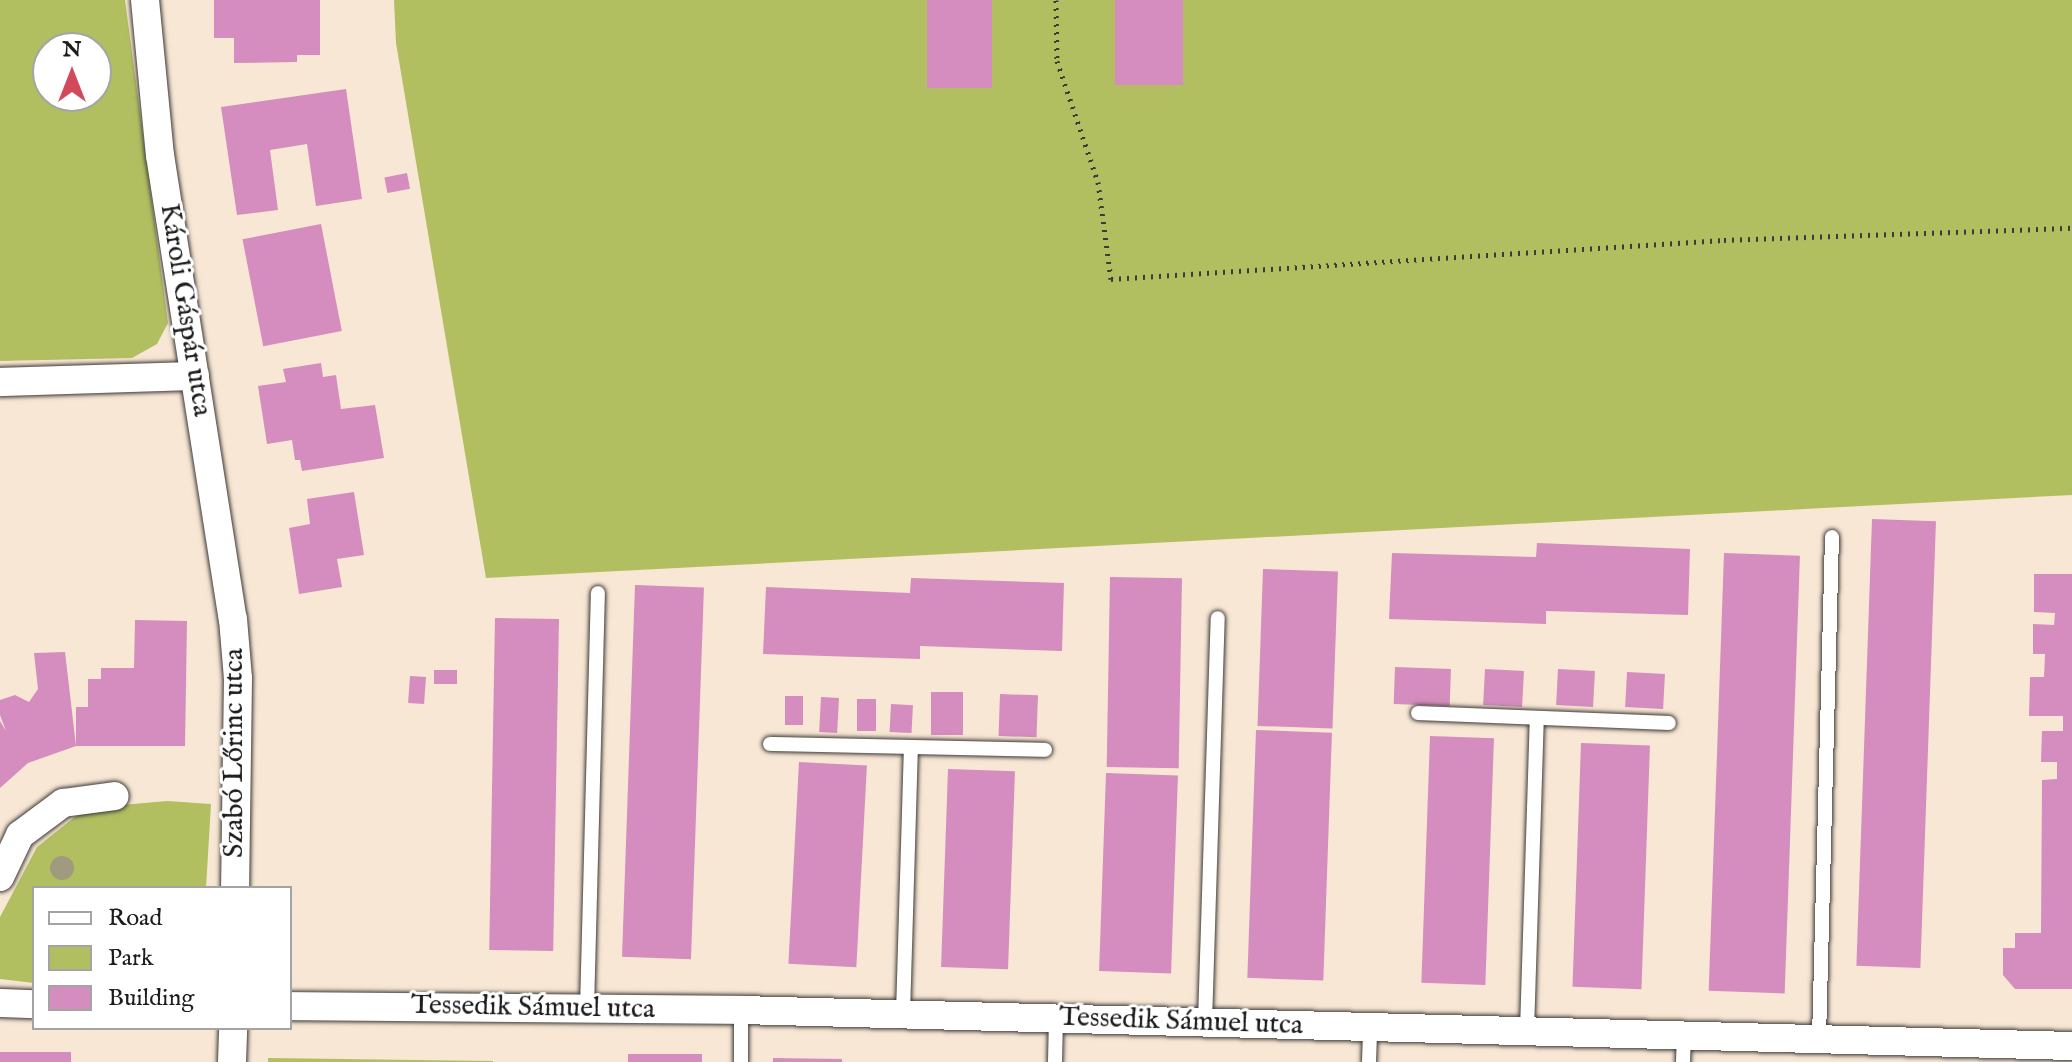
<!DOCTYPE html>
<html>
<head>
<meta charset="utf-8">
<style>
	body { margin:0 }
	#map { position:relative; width:2072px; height:1062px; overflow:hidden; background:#f8e7d4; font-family:"IM FELL English",serif }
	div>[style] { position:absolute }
	.green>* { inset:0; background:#b2bf61 }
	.building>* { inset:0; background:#d48dbe; transform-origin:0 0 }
	.path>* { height:5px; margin-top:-2.5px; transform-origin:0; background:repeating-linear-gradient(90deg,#3d3a38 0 2px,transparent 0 8px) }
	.roads { filter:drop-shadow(0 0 2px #3d3a38) drop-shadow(0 0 2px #3d3a38) }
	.service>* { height:14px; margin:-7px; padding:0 7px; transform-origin:7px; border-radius:7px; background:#fff }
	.minor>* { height:28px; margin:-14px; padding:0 14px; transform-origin:14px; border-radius:14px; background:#fff }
	.trees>* { width:24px; height:24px; margin:-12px; border-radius:50%; background:#a09b7e }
	span { translate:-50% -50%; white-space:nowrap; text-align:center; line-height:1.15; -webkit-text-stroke:6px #fff; paint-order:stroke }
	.street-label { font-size:28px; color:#1c1c1c }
	.legend { position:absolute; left:32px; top:886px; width:260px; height:144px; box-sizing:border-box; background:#fff; border:2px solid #a4a4a4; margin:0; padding:10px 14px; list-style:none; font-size:24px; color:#1c1c1c }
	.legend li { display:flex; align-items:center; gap:16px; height:40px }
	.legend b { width:40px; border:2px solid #a4a4a4 }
	.north { position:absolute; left:32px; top:32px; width:80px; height:80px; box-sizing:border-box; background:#fff; border:2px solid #a4a4a4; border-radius:50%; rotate:0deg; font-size:22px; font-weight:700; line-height:32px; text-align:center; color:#1c1c1c }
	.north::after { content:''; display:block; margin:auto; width:28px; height:36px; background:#d1495b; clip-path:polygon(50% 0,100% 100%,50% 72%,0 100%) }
</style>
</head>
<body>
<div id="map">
	<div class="green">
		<div style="clip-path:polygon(evenodd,0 0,125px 0,168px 323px,157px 344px,132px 358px,0 361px,0 0,96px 48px,96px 96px,48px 96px,48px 48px,96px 48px)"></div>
		<div style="clip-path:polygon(394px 0,2072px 0,2072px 495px,486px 578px,396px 43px)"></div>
		<div style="clip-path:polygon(167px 801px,211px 804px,206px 888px,34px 888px,34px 983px,0 979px,0 917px,37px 847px,76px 816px,122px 805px)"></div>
		<div style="clip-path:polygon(268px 1058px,493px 1061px,493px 1062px,268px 1062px)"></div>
	</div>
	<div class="building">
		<div style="clip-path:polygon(214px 0,320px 0,320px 55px,297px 55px,297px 62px,234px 63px,234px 38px,214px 38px)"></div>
		<div style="left:927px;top:0;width:65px;height:88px"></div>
		<div style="left:1115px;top:0;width:68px;height:85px"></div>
		<div style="clip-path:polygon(346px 89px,362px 199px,316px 206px,307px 144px,270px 150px,278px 210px,237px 215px,221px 107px)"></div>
		<div style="left:407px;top:173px;width:16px;height:23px;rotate:79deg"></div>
		<div style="left:321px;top:224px;width:109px;height:80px;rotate:79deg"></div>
		<div style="clip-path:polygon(321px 363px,323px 377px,336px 375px,341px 409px,375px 405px,384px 458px,302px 471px,300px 460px,295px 460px,292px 440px,267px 444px,258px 386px,286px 382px,283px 369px)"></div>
		<div style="clip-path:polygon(354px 492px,364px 555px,337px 559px,342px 587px,299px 594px,289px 528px,310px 524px,307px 499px)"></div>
		<div style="left:1872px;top:519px;width:64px;height:447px;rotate:2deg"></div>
		<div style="clip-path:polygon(1537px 543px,1690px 549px,1688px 615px,1546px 611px,1546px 624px,1389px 619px,1392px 553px,1536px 557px)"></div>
		<div style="left:1724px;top:553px;width:76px;height:438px;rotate:2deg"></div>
		<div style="left:1263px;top:569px;width:75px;height:157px;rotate:2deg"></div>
		<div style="clip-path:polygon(2034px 574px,2072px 574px,2072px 989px,2015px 989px,2003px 975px,2003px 948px,2015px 948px,2015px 933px,2041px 933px,2042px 780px,2057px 779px,2057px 762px,2041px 762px,2042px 731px,2063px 731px,2063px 716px,2029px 716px,2030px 677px,2044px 677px,2045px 654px,2033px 654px,2033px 624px,2054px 625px,2055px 613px,2034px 612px)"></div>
		<div style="left:1110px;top:577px;width:72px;height:190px;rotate:1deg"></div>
		<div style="clip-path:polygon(911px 578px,1064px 583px,1062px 651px,920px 646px,920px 659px,763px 654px,766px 587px,910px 593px)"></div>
		<div style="left:635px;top:585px;width:69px;height:372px;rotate:2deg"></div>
		<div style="left:495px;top:618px;width:64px;height:332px;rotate:1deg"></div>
		<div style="clip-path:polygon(135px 620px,187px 621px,185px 746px,76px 746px,28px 763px,0 788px,0 721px,6px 731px,0 715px,0 700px,15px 695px,29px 702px,38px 689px,34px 653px,65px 652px,76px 746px,76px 707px,88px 707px,88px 679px,101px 679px,101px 668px,134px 668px)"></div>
		<div style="left:1395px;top:667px;width:56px;height:37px;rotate:2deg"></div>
		<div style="left:1485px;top:669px;width:39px;height:36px;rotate:3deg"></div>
		<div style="left:1558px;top:669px;width:37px;height:36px;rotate:3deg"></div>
		<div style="left:434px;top:670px;width:23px;height:14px"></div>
		<div style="left:1627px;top:672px;width:38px;height:35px;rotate:3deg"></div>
		<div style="left:410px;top:676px;width:16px;height:27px;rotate:4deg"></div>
		<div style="left:931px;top:692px;width:32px;height:43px"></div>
		<div style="left:1000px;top:694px;width:38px;height:42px;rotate:2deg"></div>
		<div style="left:785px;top:696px;width:18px;height:29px"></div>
		<div style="left:821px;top:697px;width:18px;height:35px;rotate:3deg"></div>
		<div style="left:857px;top:699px;width:19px;height:32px"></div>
		<div style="left:891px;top:704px;width:22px;height:28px;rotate:3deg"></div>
		<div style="left:1256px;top:730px;width:76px;height:248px;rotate:2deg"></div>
		<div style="left:1430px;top:736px;width:64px;height:247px;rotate:2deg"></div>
		<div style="left:1581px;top:743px;width:69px;height:244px;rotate:2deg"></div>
		<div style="left:799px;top:762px;width:68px;height:202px;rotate:3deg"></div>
		<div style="left:948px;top:769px;width:67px;height:198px;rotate:2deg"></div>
		<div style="left:1106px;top:773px;width:72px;height:198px;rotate:2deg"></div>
		<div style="left:0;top:1052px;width:71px;height:10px"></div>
		<div style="left:628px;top:1054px;width:74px;height:8px"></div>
		<div style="clip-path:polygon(773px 1058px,842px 1059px,842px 1062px,773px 1062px)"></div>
	</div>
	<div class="path">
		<div style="left:1056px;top:0;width:61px;rotate:89.1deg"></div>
		<div style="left:1057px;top:61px;width:128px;rotate:71.3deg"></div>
		<div style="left:1098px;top:182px;width:98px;rotate:82.4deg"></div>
		<div style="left:1111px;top:279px;width:614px;rotate:-3.64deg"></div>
		<div style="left:1724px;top:240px;width:348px;rotate:-2deg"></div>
	</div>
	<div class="roads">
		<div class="service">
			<div style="left:1418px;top:713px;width:251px;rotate:2.3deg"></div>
			<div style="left:770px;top:744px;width:275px;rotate:1.2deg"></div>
			<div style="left:587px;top:1009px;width:416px;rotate:-88.5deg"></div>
			<div style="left:903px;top:1014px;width:267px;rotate:-88.3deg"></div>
			<div style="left:1205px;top:1022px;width:404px;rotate:-88.2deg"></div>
			<div style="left:1527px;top:1031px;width:311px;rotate:-88.2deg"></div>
			<div style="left:1819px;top:1039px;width:502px;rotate:-88.52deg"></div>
			<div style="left:741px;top:1062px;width:52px;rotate:-90deg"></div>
			<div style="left:1055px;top:1062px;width:44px;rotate:-88.7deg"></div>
			<div style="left:1369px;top:1062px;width:35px;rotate:-88deg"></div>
			<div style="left:1683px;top:1062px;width:27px;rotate:-88deg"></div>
		</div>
		<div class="minor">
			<div style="left:145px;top:0;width:156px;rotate:84.5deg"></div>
			<div style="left:160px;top:155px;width:470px;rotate:81.1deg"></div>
			<div style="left:233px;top:619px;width:59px;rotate:85.2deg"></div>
			<div style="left:238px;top:678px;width:210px;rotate:90.8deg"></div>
			<div style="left:0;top:382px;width:195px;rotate:-1.8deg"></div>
			<div style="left:0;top:877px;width:47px;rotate:-64.5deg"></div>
			<div style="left:20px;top:835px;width:54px;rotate:-36.7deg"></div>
			<div style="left:63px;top:803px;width:52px;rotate:-7.7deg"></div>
			<div style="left:0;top:1003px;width:34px;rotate:2deg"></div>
			<div style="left:290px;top:1006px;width:451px;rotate:0.5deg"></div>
			<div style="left:741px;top:1010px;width:1331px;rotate:1.55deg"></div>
			<div style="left:232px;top:1062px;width:34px;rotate:-88deg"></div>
		</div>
	</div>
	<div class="trees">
		<div style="left:62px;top:868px"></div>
	</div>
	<div class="street-label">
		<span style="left:185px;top:310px;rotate:81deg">Károli Gáspár utca</span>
		<span style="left:235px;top:753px;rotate:-90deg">Szabó Lőrinc utca</span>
		<span style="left:533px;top:1008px;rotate:1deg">Tessedik Sámuel utca</span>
		<span style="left:1181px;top:1022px;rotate:2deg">Tessedik Sámuel utca</span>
	</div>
	<ul class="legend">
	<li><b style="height:10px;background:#fff"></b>Road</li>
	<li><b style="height:22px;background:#b2bf61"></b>Park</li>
	<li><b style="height:22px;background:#d48dbe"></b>Building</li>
	</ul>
	<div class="north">N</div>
</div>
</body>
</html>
